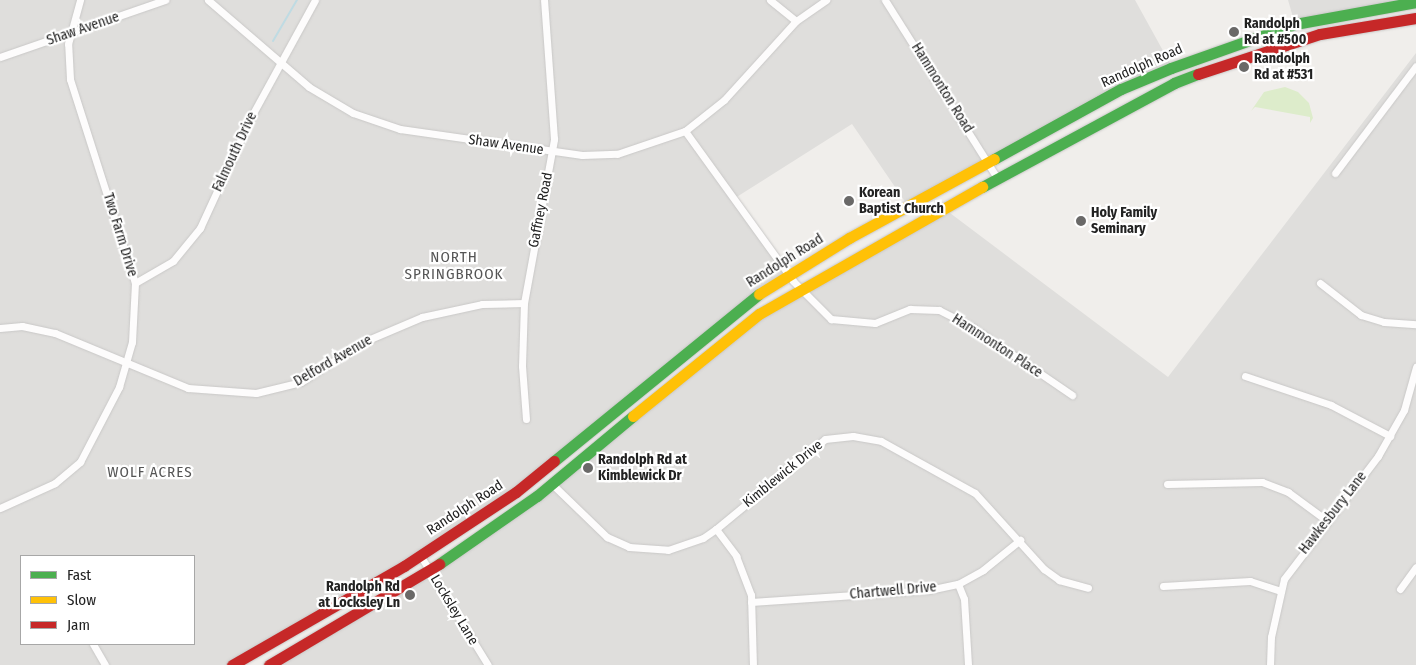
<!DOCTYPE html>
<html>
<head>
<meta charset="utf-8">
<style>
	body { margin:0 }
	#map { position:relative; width:1416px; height:665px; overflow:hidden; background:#f0eeeb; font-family:"Fira Sans Condensed",sans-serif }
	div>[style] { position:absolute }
	.residential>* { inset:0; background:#dfdedc }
	.grass>* { inset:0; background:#ddeccb }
	.stream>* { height:2px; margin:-1px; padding:0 1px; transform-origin:1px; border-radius:1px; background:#bfdbe3 }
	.roads { filter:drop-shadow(0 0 1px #c9c8c7) drop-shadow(0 0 1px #c9c8c7) }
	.street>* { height:7px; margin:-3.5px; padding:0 3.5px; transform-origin:3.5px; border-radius:3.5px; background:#fdfcfc }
	.fast>* { height:11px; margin:-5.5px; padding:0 5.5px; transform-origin:5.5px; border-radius:5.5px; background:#4caf50 }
	.slow>* { height:11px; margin:-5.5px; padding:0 5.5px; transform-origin:5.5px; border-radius:5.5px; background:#ffc107 }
	.jam>* { height:11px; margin:-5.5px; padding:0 5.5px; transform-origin:5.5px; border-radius:5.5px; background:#c62828 }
	.dots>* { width:14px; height:14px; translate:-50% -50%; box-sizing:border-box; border:2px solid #fff; border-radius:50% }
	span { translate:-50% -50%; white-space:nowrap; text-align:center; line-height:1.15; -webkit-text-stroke:4.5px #fff; paint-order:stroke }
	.poi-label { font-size:14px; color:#222; font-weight:700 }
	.left { translate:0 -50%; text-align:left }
	.right { translate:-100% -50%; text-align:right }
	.street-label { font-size:14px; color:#222 }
	.neighbourhood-label { font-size:15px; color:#555; letter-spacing:1px }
	.legend { position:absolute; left:20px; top:555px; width:175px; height:90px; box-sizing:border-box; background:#fff; border:1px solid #a7a7a7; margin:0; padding:6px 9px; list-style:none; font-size:15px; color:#222 }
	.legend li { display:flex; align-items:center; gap:10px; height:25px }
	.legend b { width:25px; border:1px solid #a7a7a7 }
</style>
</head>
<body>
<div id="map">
	<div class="residential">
		<div style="clip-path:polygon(evenodd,0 0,1135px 0,1172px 67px,908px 206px,852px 124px,735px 198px,788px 275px,516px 492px,232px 665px,0 665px,0 0,21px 556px,194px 556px,194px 644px,21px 644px,21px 556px)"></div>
		<div style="clip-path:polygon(1288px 0,1416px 0,1295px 24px)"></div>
		<div style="clip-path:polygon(1416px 53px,1416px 665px,269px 665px,537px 496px,722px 341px,942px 207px,1168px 377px)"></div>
	</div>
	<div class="grass">
		<div style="clip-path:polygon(1285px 87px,1298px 92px,1309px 103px,1313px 118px,1310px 123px,1310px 117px,1255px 107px,1251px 111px,1264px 92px)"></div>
	</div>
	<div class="stream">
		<div style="left:273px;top:41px;width:48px;rotate:-59.7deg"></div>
	</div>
	<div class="roads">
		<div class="street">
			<div style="left:208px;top:0;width:133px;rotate:40.7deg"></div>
			<div style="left:309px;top:87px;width:51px;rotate:30.6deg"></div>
			<div style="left:353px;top:113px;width:50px;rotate:18.8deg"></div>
			<div style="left:400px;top:129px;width:184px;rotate:8.1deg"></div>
			<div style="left:582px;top:155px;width:35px;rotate:-2deg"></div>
			<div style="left:617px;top:154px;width:72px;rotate:-18.7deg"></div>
			<div style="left:685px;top:131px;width:50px;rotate:-38.5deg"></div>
			<div style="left:724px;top:100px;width:107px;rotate:-47.7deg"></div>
			<div style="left:796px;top:21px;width:37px;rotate:-35deg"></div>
			<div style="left:770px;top:0;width:33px;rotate:39deg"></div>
			<div style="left:885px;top:0;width:210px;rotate:57.8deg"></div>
			<div style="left:0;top:57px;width:175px;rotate:-19.1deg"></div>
			<div style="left:685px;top:131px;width:185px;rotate:54.2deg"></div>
			<div style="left:793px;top:281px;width:54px;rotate:45deg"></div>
			<div style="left:831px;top:319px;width:44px;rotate:5.2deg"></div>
			<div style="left:875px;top:323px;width:38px;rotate:-22deg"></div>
			<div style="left:910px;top:309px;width:29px;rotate:2deg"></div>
			<div style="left:939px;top:310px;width:39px;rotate:27deg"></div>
			<div style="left:974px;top:328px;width:119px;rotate:34.4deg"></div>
			<div style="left:1335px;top:173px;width:134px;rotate:-52.9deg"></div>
			<div style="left:135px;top:283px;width:44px;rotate:-30.1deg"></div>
			<div style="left:173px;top:261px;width:43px;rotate:-50.7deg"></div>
			<div style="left:200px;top:228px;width:122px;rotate:-65.3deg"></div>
			<div style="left:251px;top:117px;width:133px;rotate:-61.3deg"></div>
			<div style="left:1320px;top:283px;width:52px;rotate:38deg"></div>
			<div style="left:1361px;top:315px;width:24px;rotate:17deg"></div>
			<div style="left:1384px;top:322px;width:32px;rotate:4deg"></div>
			<div style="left:0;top:328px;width:22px;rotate:-5deg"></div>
			<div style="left:22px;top:326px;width:34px;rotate:12deg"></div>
			<div style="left:55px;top:333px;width:144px;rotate:22.5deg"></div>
			<div style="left:188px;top:388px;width:68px;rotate:4.2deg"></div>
			<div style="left:256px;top:393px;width:46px;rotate:-13.7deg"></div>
			<div style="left:301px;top:382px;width:74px;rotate:-32.8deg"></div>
			<div style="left:363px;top:342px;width:64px;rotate:-23deg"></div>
			<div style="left:422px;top:317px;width:61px;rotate:-12.2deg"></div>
			<div style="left:482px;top:304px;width:42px;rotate:-1.4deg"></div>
			<div style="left:1245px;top:376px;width:91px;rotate:18.6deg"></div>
			<div style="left:1331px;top:405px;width:67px;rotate:27.7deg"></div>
			<div style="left:526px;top:419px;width:53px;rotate:-94.3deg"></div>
			<div style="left:522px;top:366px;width:63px;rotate:-88.2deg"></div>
			<div style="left:524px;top:303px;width:167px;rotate:-79.6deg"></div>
			<div style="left:554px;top:139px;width:139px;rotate:-94.1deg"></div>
			<div style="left:551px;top:483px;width:78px;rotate:44deg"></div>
			<div style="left:607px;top:537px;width:24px;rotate:24deg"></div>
			<div style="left:629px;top:547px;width:39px;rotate:4deg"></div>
			<div style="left:668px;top:550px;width:37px;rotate:-19deg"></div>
			<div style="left:703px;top:538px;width:16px;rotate:-35deg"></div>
			<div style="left:716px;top:529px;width:141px;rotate:-39.5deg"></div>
			<div style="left:825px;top:439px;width:28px;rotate:-6deg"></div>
			<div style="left:853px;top:436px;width:28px;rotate:10deg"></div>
			<div style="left:881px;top:441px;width:107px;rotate:29deg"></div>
			<div style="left:975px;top:493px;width:103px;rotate:47.8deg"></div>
			<div style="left:1044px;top:569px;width:19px;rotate:36deg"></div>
			<div style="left:1059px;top:580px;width:30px;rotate:15deg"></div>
			<div style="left:1167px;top:484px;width:95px;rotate:-1.2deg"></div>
			<div style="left:1262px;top:482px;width:28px;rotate:21deg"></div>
			<div style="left:1288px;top:492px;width:47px;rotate:36.4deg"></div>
			<div style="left:0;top:508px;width:60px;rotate:-24.4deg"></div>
			<div style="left:55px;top:483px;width:33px;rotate:-40deg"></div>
			<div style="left:80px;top:462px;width:85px;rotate:-62.5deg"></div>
			<div style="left:119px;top:387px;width:47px;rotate:-73.9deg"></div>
			<div style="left:132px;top:342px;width:59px;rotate:-87.1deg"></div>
			<div style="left:135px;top:283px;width:214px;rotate:-107.7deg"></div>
			<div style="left:70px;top:79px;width:35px;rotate:-93deg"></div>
			<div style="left:68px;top:44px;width:46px;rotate:-74.7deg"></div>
			<div style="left:716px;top:529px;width:34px;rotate:53deg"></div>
			<div style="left:736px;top:556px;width:42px;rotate:69deg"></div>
			<div style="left:751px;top:595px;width:70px;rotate:88.4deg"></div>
			<div style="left:420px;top:555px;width:129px;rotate:58.3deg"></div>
			<div style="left:958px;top:584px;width:16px;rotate:68deg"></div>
			<div style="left:964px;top:599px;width:66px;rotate:86.5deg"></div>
			<div style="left:1163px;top:586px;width:87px;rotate:-3.3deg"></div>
			<div style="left:1250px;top:581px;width:32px;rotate:18deg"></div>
			<div style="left:1400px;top:589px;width:27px;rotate:-54deg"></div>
			<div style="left:751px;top:602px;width:178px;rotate:-3.9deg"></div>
			<div style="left:929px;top:590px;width:30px;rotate:-12deg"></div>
			<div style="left:958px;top:584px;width:29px;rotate:-29deg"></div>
			<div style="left:983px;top:570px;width:48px;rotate:-39deg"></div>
			<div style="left:93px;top:644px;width:24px;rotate:60deg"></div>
			<div style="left:1270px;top:665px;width:28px;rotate:-88deg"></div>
			<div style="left:1271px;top:637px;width:59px;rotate:-77.4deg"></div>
			<div style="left:1284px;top:579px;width:155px;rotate:-52.6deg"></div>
			<div style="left:1378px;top:456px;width:53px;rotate:-60.5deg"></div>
			<div style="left:1404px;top:410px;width:45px;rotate:-74.4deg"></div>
		</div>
		<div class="fast">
			<div style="left:994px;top:159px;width:145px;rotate:-28.9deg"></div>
			<div style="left:1121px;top:89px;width:54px;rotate:-22.8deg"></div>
			<div style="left:1171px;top:68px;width:132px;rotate:-19.5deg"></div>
			<div style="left:1295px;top:24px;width:123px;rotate:-10.3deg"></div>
			<div style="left:982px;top:187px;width:218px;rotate:-28.4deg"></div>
			<div style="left:1174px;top:83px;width:26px;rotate:-21deg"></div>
			<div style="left:554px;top:461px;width:264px;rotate:-39.2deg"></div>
			<div style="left:439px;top:564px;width:119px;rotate:-34.8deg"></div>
			<div style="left:537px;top:496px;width:125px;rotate:-39.8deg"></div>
		</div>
		<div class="slow">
			<div style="left:759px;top:294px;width:106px;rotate:-31.9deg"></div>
			<div style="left:849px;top:238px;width:165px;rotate:-28.6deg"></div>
			<div style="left:633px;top:416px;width:162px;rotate:-39deg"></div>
			<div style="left:759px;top:314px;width:257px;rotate:-29.7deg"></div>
		</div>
		<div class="jam">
			<div style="left:1198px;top:74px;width:128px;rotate:-18.2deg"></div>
			<div style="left:1320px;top:34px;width:97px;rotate:-9.5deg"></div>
			<div style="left:232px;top:665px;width:198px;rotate:-29.9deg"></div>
			<div style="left:404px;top:566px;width:134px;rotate:-33.5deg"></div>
			<div style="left:516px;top:492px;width:49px;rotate:-39.2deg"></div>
			<div style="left:269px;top:665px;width:198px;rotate:-30.7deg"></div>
		</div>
	</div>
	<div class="dots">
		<div style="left:1234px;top:32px;background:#6a6968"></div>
		<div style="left:1244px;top:67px;background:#6a6968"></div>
		<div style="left:849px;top:201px;background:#6a6968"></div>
		<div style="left:1081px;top:221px;background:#6a6968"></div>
		<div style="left:588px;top:468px;background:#6a6968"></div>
		<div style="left:410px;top:595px;background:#6a6968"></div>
	</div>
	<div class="poi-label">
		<span class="left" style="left:1244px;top:32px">Randolph<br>Rd at #500</span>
		<span class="left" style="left:1254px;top:67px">Randolph<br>Rd at #531</span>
		<span class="left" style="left:859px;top:201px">Korean<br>Baptist Church</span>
		<span class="left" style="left:1091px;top:221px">Holy Family<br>Seminary</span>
		<span class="left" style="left:598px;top:468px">Randolph Rd at<br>Kimblewick Dr</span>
		<span class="right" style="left:400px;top:595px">Randolph Rd<br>at Locksley Ln</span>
	</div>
	<div class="street-label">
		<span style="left:83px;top:29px;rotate:-19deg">Shaw Avenue</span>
		<span style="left:1142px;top:66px;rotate:-24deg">Randolph Road</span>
		<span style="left:942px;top:88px;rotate:58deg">Hammonton Road</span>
		<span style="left:506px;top:145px;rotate:8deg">Shaw Avenue</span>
		<span style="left:235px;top:152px;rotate:-65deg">Falmouth Drive</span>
		<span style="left:541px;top:210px;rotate:-79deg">Gaffney Road</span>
		<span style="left:120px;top:235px;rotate:73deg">Two Farm Drive</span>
		<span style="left:785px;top:261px;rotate:-32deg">Randolph Road</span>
		<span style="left:997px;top:346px;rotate:33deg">Hammonton Place</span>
		<span style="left:333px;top:361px;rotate:-30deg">Delford Avenue</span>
		<span style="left:783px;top:474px;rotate:-39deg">Kimblewick Drive</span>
		<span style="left:465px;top:508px;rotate:-33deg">Randolph Road</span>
		<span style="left:1333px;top:513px;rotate:-52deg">Hawkesbury Lane</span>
		<span style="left:893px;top:591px;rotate:-5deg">Chartwell Drive</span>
		<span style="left:454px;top:610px;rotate:59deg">Locksley Lane</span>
	</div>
	<div class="neighbourhood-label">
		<span style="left:454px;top:266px">NORTH<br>SPRINGBROOK</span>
		<span style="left:150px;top:473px">WOLF ACRES</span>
	</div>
	<ul class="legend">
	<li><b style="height:6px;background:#4caf50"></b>Fast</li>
	<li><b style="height:6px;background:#ffc107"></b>Slow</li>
	<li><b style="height:6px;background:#c62828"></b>Jam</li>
	</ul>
</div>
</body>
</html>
